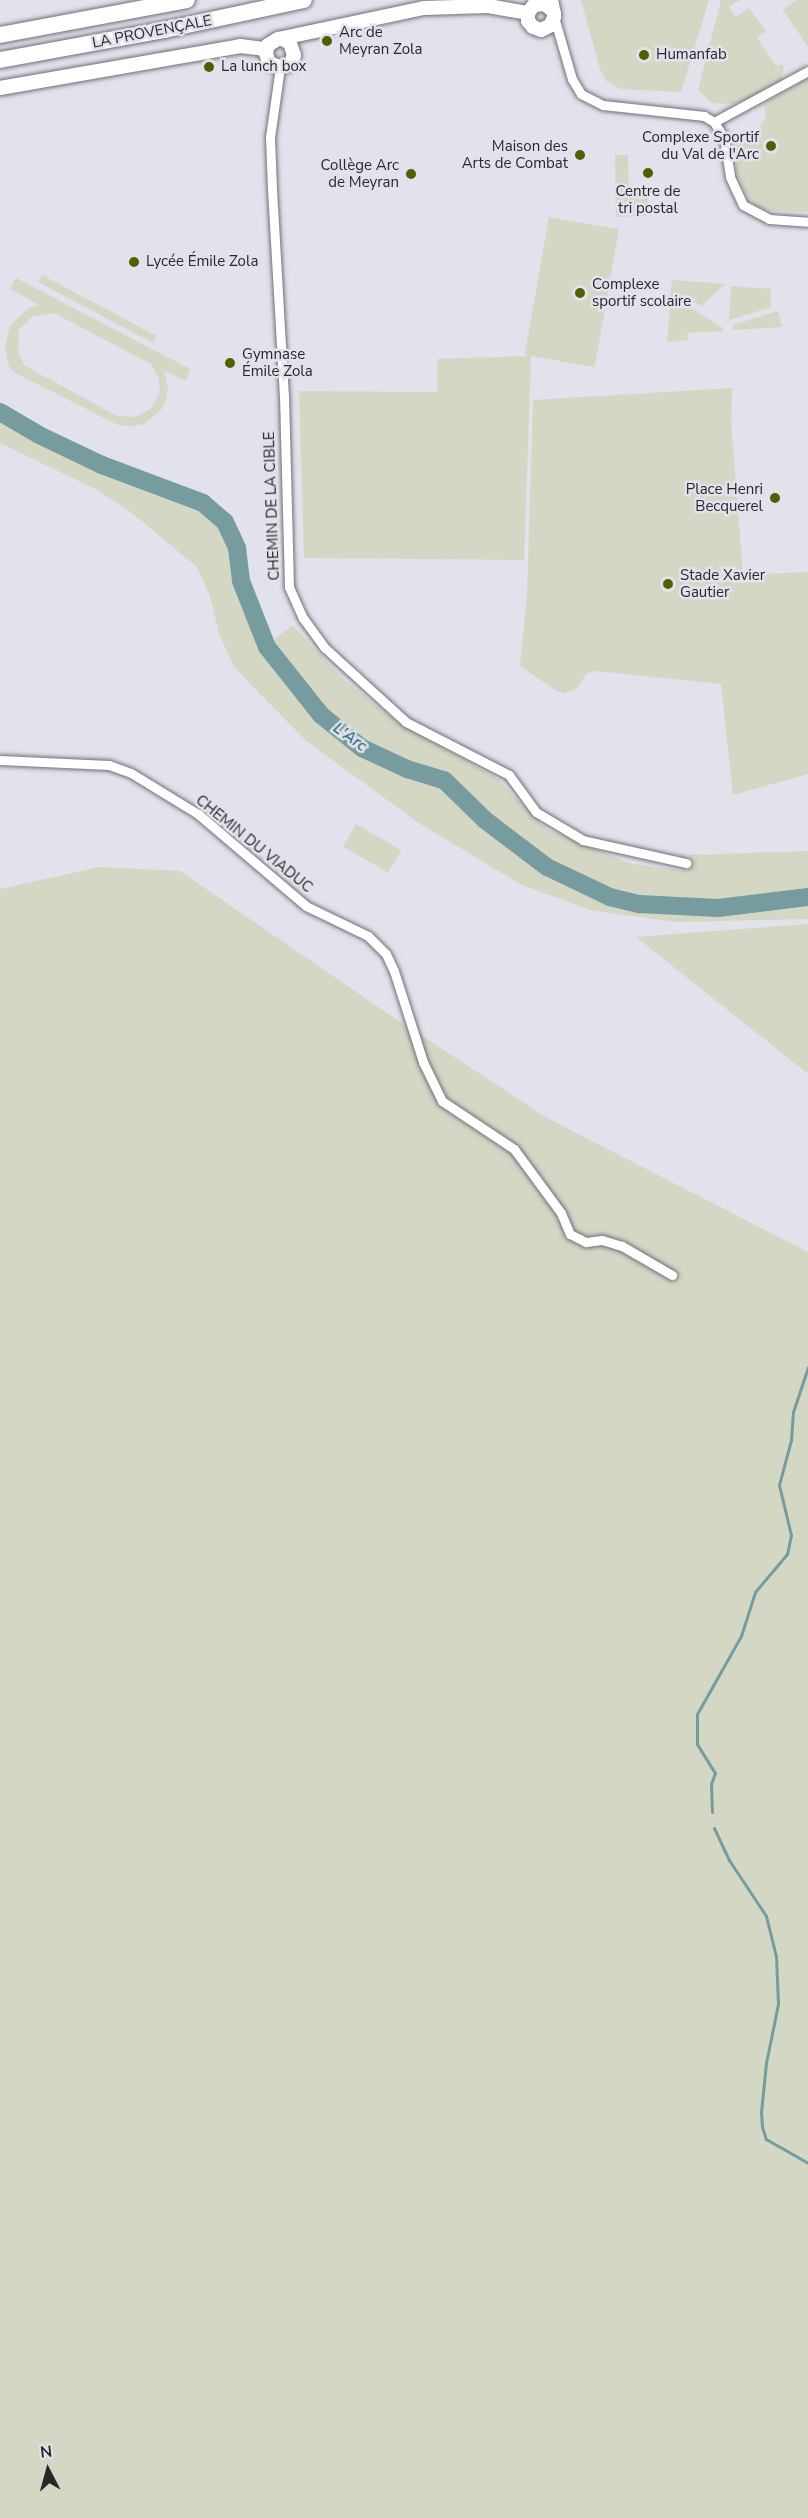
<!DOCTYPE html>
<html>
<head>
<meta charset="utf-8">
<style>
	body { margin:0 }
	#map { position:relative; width:808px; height:2518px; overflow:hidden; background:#e1e2eb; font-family:"Nunito Sans",sans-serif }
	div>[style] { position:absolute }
	.green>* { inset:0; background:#d4d7c4; transform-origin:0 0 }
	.stream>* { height:3px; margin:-1.5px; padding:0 1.5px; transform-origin:1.5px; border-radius:1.5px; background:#779ca0 }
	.river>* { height:18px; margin:-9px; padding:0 9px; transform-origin:9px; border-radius:9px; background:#779ca0 }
	.roads { filter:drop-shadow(0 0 2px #707179) drop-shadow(0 0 2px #707179) }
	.minor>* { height:9px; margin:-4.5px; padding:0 4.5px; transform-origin:4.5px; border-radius:4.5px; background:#fff }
	.secondary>* { height:14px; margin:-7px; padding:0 7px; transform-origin:7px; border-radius:7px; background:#fff }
	.motorway>* { height:16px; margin:-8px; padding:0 8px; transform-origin:8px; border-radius:8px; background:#fff }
	.dots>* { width:16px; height:16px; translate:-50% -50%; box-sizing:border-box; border:3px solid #e1e2eb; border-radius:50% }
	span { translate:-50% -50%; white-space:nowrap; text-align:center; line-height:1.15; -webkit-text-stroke:5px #e1e2eb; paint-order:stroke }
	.street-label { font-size:15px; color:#27282b }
	.poi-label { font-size:15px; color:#27282b }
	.left { translate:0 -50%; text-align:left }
	.right { translate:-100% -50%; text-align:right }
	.water-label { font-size:16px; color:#01575e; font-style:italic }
	.north { position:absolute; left:18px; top:2440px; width:60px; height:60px; -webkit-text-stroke:4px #e1e2eb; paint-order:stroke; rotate:354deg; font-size:16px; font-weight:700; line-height:24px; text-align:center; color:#27282b }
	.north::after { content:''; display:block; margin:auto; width:21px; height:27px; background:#27282b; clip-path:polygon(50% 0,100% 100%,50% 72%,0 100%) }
</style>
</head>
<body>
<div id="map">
	<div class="green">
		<div style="clip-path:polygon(581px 0,709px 0,681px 92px,621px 89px,606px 81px,600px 69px)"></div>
		<div style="clip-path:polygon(721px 0,740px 0,729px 7px,736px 17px,749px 8px,766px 31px,757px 38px,776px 66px,782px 64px,784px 68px,780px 83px,759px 95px,732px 104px,712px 103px,698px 90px)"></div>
		<div style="clip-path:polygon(797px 0,808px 0,808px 47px,783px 10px)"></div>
		<div style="clip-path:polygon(808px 78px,808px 212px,767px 210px,758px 207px,747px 196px,737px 173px,733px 143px,755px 135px,766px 116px,764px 104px)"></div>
		<div style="clip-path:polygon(615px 155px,628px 155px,629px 191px,633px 191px,633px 199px,648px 198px,647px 216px,616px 217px)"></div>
		<div style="left:549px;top:217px;width:71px;height:140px;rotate:10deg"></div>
		<div style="left:42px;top:275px;width:130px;height:8px;rotate:28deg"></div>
		<div style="clip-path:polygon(evenodd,16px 278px,190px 369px,186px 381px,164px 371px,168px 388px,166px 401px,161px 410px,144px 424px,131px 426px,118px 425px,15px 373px,9px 367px,5px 349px,10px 326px,27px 309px,39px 305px,10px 289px,16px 278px,54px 313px,151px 364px,159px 379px,160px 393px,150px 409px,136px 417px,117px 416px,25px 366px,18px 352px,19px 329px,32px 317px,54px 313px)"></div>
		<div style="clip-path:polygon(672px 280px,725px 284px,702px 306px,694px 302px,670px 300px)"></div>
		<div style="clip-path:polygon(731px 286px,771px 289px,771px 307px,729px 320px)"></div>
		<div style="clip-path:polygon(670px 306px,693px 309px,723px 328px,723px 331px,687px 333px,688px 340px,667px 342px)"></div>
		<div style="clip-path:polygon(778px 311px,782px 327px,733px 330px,733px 325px)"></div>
		<div style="clip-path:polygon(531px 356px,524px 560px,304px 558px,299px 391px,437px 392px,437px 359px)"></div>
		<div style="clip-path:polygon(732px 388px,731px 421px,743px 575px,808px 572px,808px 774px,733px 795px,721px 684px,596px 671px,587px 673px,576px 689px,564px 693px,558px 692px,520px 666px,527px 594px,533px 400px)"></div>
		<div style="clip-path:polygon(0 412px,39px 435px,111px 469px,203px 503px,225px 522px,237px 548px,241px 581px,267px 646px,292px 625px,343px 679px,400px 724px,497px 778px,546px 829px,632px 864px,688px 871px,689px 855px,808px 851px,808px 919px,676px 922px,590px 910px,520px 884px,417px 822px,304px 739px,234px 667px,220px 636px,209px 594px,197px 567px,132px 513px,95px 489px,0 443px)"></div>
		<div style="left:356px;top:824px;width:52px;height:26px;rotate:30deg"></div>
		<div style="clip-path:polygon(99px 867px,180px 871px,381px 1009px,549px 1119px,808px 1252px,808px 2518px,0 2518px,0 889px)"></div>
		<div style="clip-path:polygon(808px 924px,808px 1074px,636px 937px)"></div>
	</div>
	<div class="stream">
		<div style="left:712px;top:1812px;width:28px;rotate:-92deg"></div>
		<div style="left:711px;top:1784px;width:12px;rotate:-70deg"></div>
		<div style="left:715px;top:1773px;width:34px;rotate:-122deg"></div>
		<div style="left:697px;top:1744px;width:30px;rotate:-90deg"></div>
		<div style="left:697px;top:1714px;width:90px;rotate:-60.6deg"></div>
		<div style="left:741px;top:1636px;width:46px;rotate:-72.3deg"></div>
		<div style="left:755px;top:1592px;width:50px;rotate:-49.9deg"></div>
		<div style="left:787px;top:1554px;width:19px;rotate:-78deg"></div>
		<div style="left:791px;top:1535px;width:51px;rotate:-103.5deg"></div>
		<div style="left:779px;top:1485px;width:47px;rotate:-75.1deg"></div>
		<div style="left:791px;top:1440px;width:28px;rotate:-86deg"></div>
		<div style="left:793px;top:1412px;width:47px;rotate:-71.6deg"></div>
		<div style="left:714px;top:1828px;width:35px;rotate:65deg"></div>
		<div style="left:729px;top:1860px;width:67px;rotate:56.5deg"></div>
		<div style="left:766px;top:1916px;width:41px;rotate:76deg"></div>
		<div style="left:776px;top:1956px;width:48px;rotate:87.6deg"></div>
		<div style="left:778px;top:2004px;width:60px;rotate:101.5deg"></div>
		<div style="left:766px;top:2063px;width:49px;rotate:95.8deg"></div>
		<div style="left:761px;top:2112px;width:15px;rotate:86deg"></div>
		<div style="left:762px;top:2127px;width:13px;rotate:72deg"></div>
		<div style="left:766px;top:2139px;width:48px;rotate:29.7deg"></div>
	</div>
	<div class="river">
		<div style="left:0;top:412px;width:45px;rotate:30.5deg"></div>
		<div style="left:39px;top:435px;width:70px;rotate:25.5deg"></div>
		<div style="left:102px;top:465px;width:108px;rotate:20.6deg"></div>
		<div style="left:203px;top:503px;width:29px;rotate:41deg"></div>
		<div style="left:225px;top:522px;width:29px;rotate:65deg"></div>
		<div style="left:237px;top:548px;width:33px;rotate:83deg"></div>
		<div style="left:241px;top:581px;width:71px;rotate:68.5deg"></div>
		<div style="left:267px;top:647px;width:87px;rotate:51.5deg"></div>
		<div style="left:321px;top:715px;width:53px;rotate:38.8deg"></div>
		<div style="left:362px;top:748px;width:50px;rotate:25deg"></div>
		<div style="left:407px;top:769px;width:39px;rotate:17deg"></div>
		<div style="left:444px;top:780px;width:57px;rotate:44.3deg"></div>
		<div style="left:485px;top:820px;width:78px;rotate:37.2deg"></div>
		<div style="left:547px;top:867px;width:70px;rotate:25.5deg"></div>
		<div style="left:610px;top:897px;width:30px;rotate:14deg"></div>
		<div style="left:639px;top:904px;width:79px;rotate:2.9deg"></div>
		<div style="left:718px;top:908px;width:91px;rotate:-7deg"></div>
	</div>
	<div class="roads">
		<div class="minor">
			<div style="left:554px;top:17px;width:65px;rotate:73.8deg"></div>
			<div style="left:572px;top:79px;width:17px;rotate:59deg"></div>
			<div style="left:581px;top:94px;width:25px;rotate:27deg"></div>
			<div style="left:603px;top:105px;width:102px;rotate:6.2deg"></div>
			<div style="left:704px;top:116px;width:12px;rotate:31deg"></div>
			<div style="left:714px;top:122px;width:19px;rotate:58deg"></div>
			<div style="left:724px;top:138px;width:39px;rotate:81deg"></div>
			<div style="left:730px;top:177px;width:31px;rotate:65deg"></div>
			<div style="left:743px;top:205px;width:30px;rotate:28deg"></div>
			<div style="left:769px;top:219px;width:39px;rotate:4deg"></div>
			<div style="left:280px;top:67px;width:71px;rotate:98.1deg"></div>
			<div style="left:270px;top:137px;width:52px;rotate:87.8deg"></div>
			<div style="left:272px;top:189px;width:206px;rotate:86.7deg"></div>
			<div style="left:284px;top:395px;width:192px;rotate:88.5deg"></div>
			<div style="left:289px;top:587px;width:34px;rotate:66deg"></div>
			<div style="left:303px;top:618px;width:37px;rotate:54deg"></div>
			<div style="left:325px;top:648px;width:110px;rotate:42.4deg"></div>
			<div style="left:406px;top:722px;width:116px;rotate:27.2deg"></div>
			<div style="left:509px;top:775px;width:46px;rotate:53.9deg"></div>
			<div style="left:536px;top:812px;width:55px;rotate:30.8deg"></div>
			<div style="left:583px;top:840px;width:106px;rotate:12.6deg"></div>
			<div style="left:714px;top:122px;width:107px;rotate:-28.5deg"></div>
			<div style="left:0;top:760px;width:109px;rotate:2.6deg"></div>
			<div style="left:109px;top:765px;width:23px;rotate:20deg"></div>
			<div style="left:131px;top:773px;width:79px;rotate:31.5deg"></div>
			<div style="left:198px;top:814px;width:142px;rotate:40.4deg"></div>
			<div style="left:306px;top:906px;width:69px;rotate:25.8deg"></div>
			<div style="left:368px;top:936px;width:25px;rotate:45deg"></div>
			<div style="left:386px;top:954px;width:19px;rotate:65deg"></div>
			<div style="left:394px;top:971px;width:96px;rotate:72.3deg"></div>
			<div style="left:423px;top:1062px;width:43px;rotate:64deg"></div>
			<div style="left:442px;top:1101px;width:87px;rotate:33.7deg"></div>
			<div style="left:514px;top:1149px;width:79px;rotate:53.7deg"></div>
			<div style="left:561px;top:1213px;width:23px;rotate:67deg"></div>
			<div style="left:570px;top:1234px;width:18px;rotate:27deg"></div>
			<div style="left:586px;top:1242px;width:16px;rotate:-7deg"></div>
			<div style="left:602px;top:1240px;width:21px;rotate:17deg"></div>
			<div style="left:622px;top:1246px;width:58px;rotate:30.1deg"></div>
		</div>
		<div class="secondary">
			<div style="left:551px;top:0;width:14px;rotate:78deg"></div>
			<div style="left:554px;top:14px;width:3px;rotate:90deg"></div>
			<div style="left:554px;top:17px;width:9px;rotate:111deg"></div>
			<div style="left:551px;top:25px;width:11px;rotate:153deg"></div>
			<div style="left:541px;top:30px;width:9px;rotate:-159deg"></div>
			<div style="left:533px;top:27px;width:8px;rotate:-130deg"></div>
			<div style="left:528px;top:21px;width:8px;rotate:-90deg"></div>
			<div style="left:528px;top:13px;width:10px;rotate:-53deg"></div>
			<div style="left:534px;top:5px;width:11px;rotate:-5deg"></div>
			<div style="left:545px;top:4px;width:11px;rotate:41deg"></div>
			<div style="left:282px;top:39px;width:9px;rotate:27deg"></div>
			<div style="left:290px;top:43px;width:13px;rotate:72deg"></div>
			<div style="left:294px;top:55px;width:9px;rotate:111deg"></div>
			<div style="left:291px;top:63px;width:12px;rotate:160deg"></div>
			<div style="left:280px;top:67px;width:12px;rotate:-160deg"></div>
			<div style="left:269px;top:63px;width:10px;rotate:-107deg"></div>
			<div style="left:266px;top:53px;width:8px;rotate:-76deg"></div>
			<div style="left:268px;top:45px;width:12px;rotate:-31deg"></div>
			<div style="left:278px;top:39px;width:149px;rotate:-12deg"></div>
			<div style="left:424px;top:8px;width:64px;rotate:-1.8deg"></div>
			<div style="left:488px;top:6px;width:41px;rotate:9.9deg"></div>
			<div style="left:0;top:88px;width:244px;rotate:-9.9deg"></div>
			<div style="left:240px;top:46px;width:26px;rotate:7deg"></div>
		</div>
		<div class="motorway">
			<div style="left:0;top:35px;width:190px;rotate:-10.6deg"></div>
			<div style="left:0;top:60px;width:167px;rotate:-10.4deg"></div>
			<div style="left:164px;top:30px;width:143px;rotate:-12.1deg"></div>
		</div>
	</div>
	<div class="dots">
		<div style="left:327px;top:41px;background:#505f01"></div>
		<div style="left:644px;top:55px;background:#505f01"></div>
		<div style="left:209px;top:67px;background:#505f01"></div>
		<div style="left:771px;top:146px;background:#505f01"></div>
		<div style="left:580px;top:155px;background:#505f01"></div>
		<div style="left:648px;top:173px;background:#505f01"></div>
		<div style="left:411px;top:174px;background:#505f01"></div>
		<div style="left:134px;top:262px;background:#505f01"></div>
		<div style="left:580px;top:293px;background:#505f01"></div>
		<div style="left:230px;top:363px;background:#505f01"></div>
		<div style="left:775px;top:498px;background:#505f01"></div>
		<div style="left:668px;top:584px;background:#505f01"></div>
	</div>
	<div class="street-label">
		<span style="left:152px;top:32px;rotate:-11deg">LA PROVENÇALE</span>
		<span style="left:272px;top:506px;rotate:-92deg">CHEMIN DE LA CIBLE</span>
		<span style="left:254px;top:844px;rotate:39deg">CHEMIN DU VIADUC</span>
	</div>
	<div class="poi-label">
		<span class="left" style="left:339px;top:41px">Arc de<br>Meyran Zola</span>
		<span class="left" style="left:656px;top:55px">Humanfab</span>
		<span class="left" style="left:221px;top:67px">La lunch box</span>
		<span class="right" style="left:759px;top:146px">Complexe Sportif<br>du Val de l'Arc</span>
		<span class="right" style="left:568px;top:155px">Maison des<br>Arts de Combat</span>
		<span class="right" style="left:399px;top:174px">Collège Arc<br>de Meyran</span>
		<span style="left:648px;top:200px">Centre de<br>tri postal</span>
		<span class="left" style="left:146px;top:262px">Lycée Émile Zola</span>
		<span class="left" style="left:592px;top:293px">Complexe<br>sportif scolaire</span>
		<span class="left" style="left:242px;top:363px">Gymnase<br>Émile Zola</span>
		<span class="right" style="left:763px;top:498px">Place Henri<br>Becquerel</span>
		<span class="left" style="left:680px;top:584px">Stade Xavier<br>Gautier</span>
	</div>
	<div class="water-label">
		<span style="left:350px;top:737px;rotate:36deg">L'Arc</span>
	</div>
	<div class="north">N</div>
</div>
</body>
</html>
